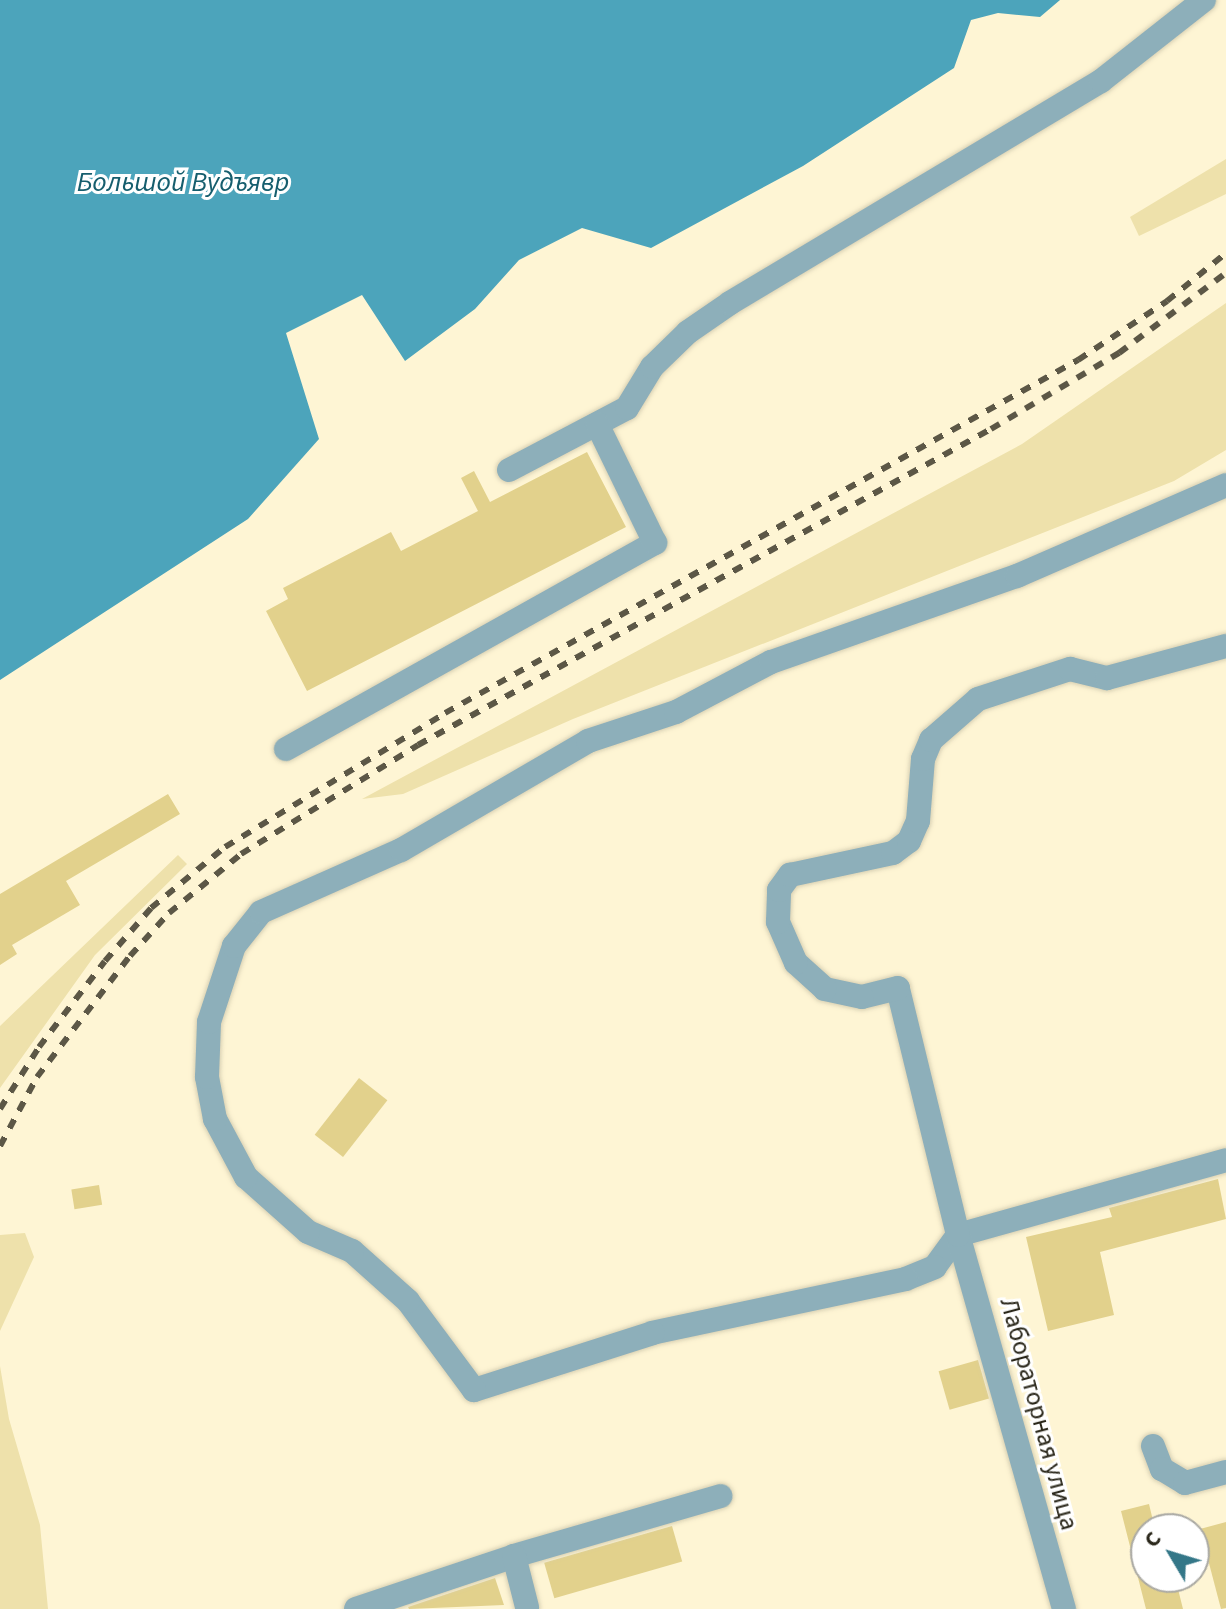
<!DOCTYPE html>
<html>
<head>
<meta charset="utf-8">
<style>
	body { margin:0 }
	#map { position:relative; width:1226px; height:1609px; overflow:hidden; background:#fef5d4; font-family:"Source Sans 3",sans-serif }
	div>[style] { position:absolute }
	.green>* { inset:0; background:#eee1ab }
	.water>* { inset:0; background:#4ca4bb }
	.building>* { inset:0; background:#e2d18c; transform-origin:0 0 }
	.roads { filter:drop-shadow(0 0 2px #d8d0b3) drop-shadow(0 0 2px #d8d0b3) }
	.minor>* { height:24px; margin:-12px; padding:0 12px; transform-origin:12px; border-radius:12px; background:#8dafba }
	.rail>* { height:6px; margin-top:-3px; transform-origin:0; background:repeating-linear-gradient(90deg,#5c5746 0 10px,transparent 0 20px) }
	span { translate:-50% -50%; white-space:nowrap; text-align:center; line-height:1.15; -webkit-text-stroke:6px #fff; paint-order:stroke }
	.street-label { font-size:26px; color:#2a271a }
	.water-label { font-size:28px; color:#165e6e; font-style:italic }
	.north { position:absolute; left:1130px; top:1513px; width:80px; height:80px; box-sizing:border-box; background:#fff; border:2px solid #aaa9a3; border-radius:50%; rotate:308deg; font-size:22px; font-weight:700; line-height:32px; text-align:center; color:#2a271a }
	.north::after { content:''; display:block; margin:auto; width:28px; height:36px; background:#347788; clip-path:polygon(50% 0,100% 100%,50% 72%,0 100%) }
</style>
</head>
<body>
<div id="map">
	<div class="green">
		<div style="clip-path:polygon(1226px 159px,1226px 194px,1139px 236px,1130px 217px)"></div>
		<div style="clip-path:polygon(1226px 303px,1226px 450px,1174px 481px,573px 719px,403px 794px,362px 799px,1022px 444px)"></div>
		<div style="clip-path:polygon(178px 855px,187px 864px,95px 955px,0 1088px,0 1026px)"></div>
		<div style="clip-path:polygon(25px 1233px,34px 1257px,0 1331px,0 1235px)"></div>
		<div style="clip-path:polygon(0 1366px,9px 1419px,40px 1525px,48px 1609px,0 1609px)"></div>
	</div>
	<div class="water">
		<div style="clip-path:polygon(0 0,1060px 0,1040px 17px,998px 13px,971px 20px,954px 68px,803px 166px,651px 248px,582px 228px,519px 260px,475px 309px,405px 361px,362px 295px,286px 333px,319px 439px,248px 519px,0 680px)"></div>
	</div>
	<div class="building">
		<div style="clip-path:polygon(587px 452px,626px 527px,307px 691px,266px 611px,288px 599px,283px 588px,391px 532px,401px 551px,478px 511px,461px 478px,474px 471px,490px 502px)"></div>
		<div style="clip-path:polygon(168px 794px,180px 814px,66px 881px,80px 905px,12px 945px,17px 954px,0 965px,0 894px)"></div>
		<div style="left:359px;top:1078px;width:36px;height:72px;rotate:38deg"></div>
		<div style="clip-path:polygon(1218px 1179px,1226px 1219px,1100px 1252px,1114px 1315px,1048px 1331px,1026px 1237px,1112px 1217px,1109px 1208px)"></div>
		<div style="left:99px;top:1185px;width:20px;height:28px;rotate:81deg"></div>
		<div style="left:978px;top:1360px;width:40px;height:41px;rotate:74deg"></div>
		<div style="clip-path:polygon(1149px 1504px,1155px 1529px,1146px 1529px,1146px 1577px,1175px 1577px,1183px 1609px,1146px 1609px,1121px 1511px)"></div>
		<div style="clip-path:polygon(1226px 1522px,1226px 1608px,1221px 1609px,1200px 1529px)"></div>
		<div style="left:672px;top:1526px;width:37px;height:133px;rotate:74deg"></div>
		<div style="clip-path:polygon(495px 1578px,504px 1605px,409px 1609px,408px 1607px)"></div>
	</div>
	<div class="roads">
		<div class="minor">
			<div style="left:509px;top:470px;width:133px;rotate:-27.7deg"></div>
			<div style="left:627px;top:408px;width:48px;rotate:-58.6deg"></div>
			<div style="left:652px;top:367px;width:50px;rotate:-44.2deg"></div>
			<div style="left:688px;top:332px;width:51px;rotate:-34.6deg"></div>
			<div style="left:730px;top:303px;width:432px;rotate:-30.9deg"></div>
			<div style="left:1101px;top:81px;width:131px;rotate:-38.2deg"></div>
			<div style="left:286px;top:749px;width:423px;rotate:-29.2deg"></div>
			<div style="left:655px;top:543px;width:132px;rotate:-116deg"></div>
			<div style="left:958px;top:1235px;width:39px;rotate:126deg"></div>
			<div style="left:935px;top:1267px;width:31px;rotate:158deg"></div>
			<div style="left:906px;top:1279px;width:259px;rotate:168deg"></div>
			<div style="left:653px;top:1333px;width:188px;rotate:162.3deg"></div>
			<div style="left:474px;top:1390px;width:111px;rotate:-126.6deg"></div>
			<div style="left:408px;top:1301px;width:75px;rotate:-138.2deg"></div>
			<div style="left:352px;top:1251px;width:48px;rotate:-156.6deg"></div>
			<div style="left:308px;top:1232px;width:83px;rotate:-138.4deg"></div>
			<div style="left:246px;top:1177px;width:66px;rotate:-118.1deg"></div>
			<div style="left:215px;top:1119px;width:43px;rotate:-100.8deg"></div>
			<div style="left:207px;top:1077px;width:55px;rotate:-87.9deg"></div>
			<div style="left:209px;top:1022px;width:80px;rotate:-71.8deg"></div>
			<div style="left:234px;top:946px;width:43px;rotate:-51.5deg"></div>
			<div style="left:261px;top:912px;width:153px;rotate:-23.9deg"></div>
			<div style="left:401px;top:850px;width:216px;rotate:-30.2deg"></div>
			<div style="left:588px;top:741px;width:93px;rotate:-18.2deg"></div>
			<div style="left:676px;top:712px;width:107px;rotate:-27.8deg"></div>
			<div style="left:771px;top:662px;width:261px;rotate:-19.3deg"></div>
			<div style="left:1017px;top:576px;width:228px;rotate:-23.5deg"></div>
			<div style="left:958px;top:1235px;width:278px;rotate:-15.6deg"></div>
			<div style="left:1153px;top:1446px;width:25px;rotate:69deg"></div>
			<div style="left:1162px;top:1469px;width:27px;rotate:31deg"></div>
			<div style="left:1185px;top:1483px;width:42px;rotate:-15deg"></div>
			<div style="left:514px;top:1556px;width:215px;rotate:-16.2deg"></div>
			<div style="left:356px;top:1609px;width:167px;rotate:-18.5deg"></div>
			<div style="left:514px;top:1556px;width:53px;rotate:75.7deg"></div>
			<div style="left:1064px;top:1609px;width:389px;rotate:-105.8deg"></div>
			<div style="left:958px;top:1235px;width:254px;rotate:-103.7deg"></div>
			<div style="left:898px;top:988px;width:37px;rotate:166deg"></div>
			<div style="left:862px;top:997px;width:38px;rotate:-168deg"></div>
			<div style="left:825px;top:989px;width:39px;rotate:-138deg"></div>
			<div style="left:796px;top:963px;width:45px;rotate:-113.7deg"></div>
			<div style="left:778px;top:922px;width:32px;rotate:-88deg"></div>
			<div style="left:779px;top:890px;width:19px;rotate:-54deg"></div>
			<div style="left:790px;top:875px;width:105px;rotate:-12.1deg"></div>
			<div style="left:893px;top:853px;width:20px;rotate:-37deg"></div>
			<div style="left:909px;top:841px;width:22px;rotate:-66deg"></div>
			<div style="left:918px;top:821px;width:62px;rotate:-85.4deg"></div>
			<div style="left:923px;top:759px;width:21px;rotate:-67deg"></div>
			<div style="left:931px;top:740px;width:62px;rotate:-41.1deg"></div>
			<div style="left:978px;top:699px;width:97px;rotate:-18.1deg"></div>
			<div style="left:1070px;top:669px;width:38px;rotate:14deg"></div>
			<div style="left:1107px;top:678px;width:123px;rotate:-15.1deg"></div>
		</div>
	</div>
	<div class="rail">
		<div style="left:0;top:1109px;width:73px;rotate:-57.8deg"></div>
		<div style="left:39px;top:1047px;width:108px;rotate:-52.5deg"></div>
		<div style="left:105px;top:961px;width:70px;rotate:-49deg"></div>
		<div style="left:151px;top:908px;width:96px;rotate:-39.5deg"></div>
		<div style="left:225px;top:847px;width:258px;rotate:-31.3deg"></div>
		<div style="left:445px;top:713px;width:725px;rotate:-29.15deg"></div>
		<div style="left:1078px;top:360px;width:107px;rotate:-33.5deg"></div>
		<div style="left:1167px;top:301px;width:76px;rotate:-39.1deg"></div>
		<div style="left:0;top:1146px;width:78px;rotate:-61.8deg"></div>
		<div style="left:37px;top:1077px;width:153px;rotate:-52.5deg"></div>
		<div style="left:130px;top:956px;width:58px;rotate:-47.8deg"></div>
		<div style="left:169px;top:913px;width:93px;rotate:-39.3deg"></div>
		<div style="left:241px;top:854px;width:208px;rotate:-31.6deg"></div>
		<div style="left:418px;top:745px;width:654px;rotate:-28.88deg"></div>
		<div style="left:991px;top:429px;width:149px;rotate:-30.7deg"></div>
		<div style="left:1119px;top:353px;width:134px;rotate:-36.8deg"></div>
	</div>
	<div class="street-label">
		<span style="left:1039px;top:1414px;rotate:75deg">Лабораторная улица</span>
	</div>
	<div class="water-label">
		<span style="left:183px;top:182px">Большой Вудъявр</span>
	</div>
	<div class="north">С</div>
</div>
</body>
</html>
